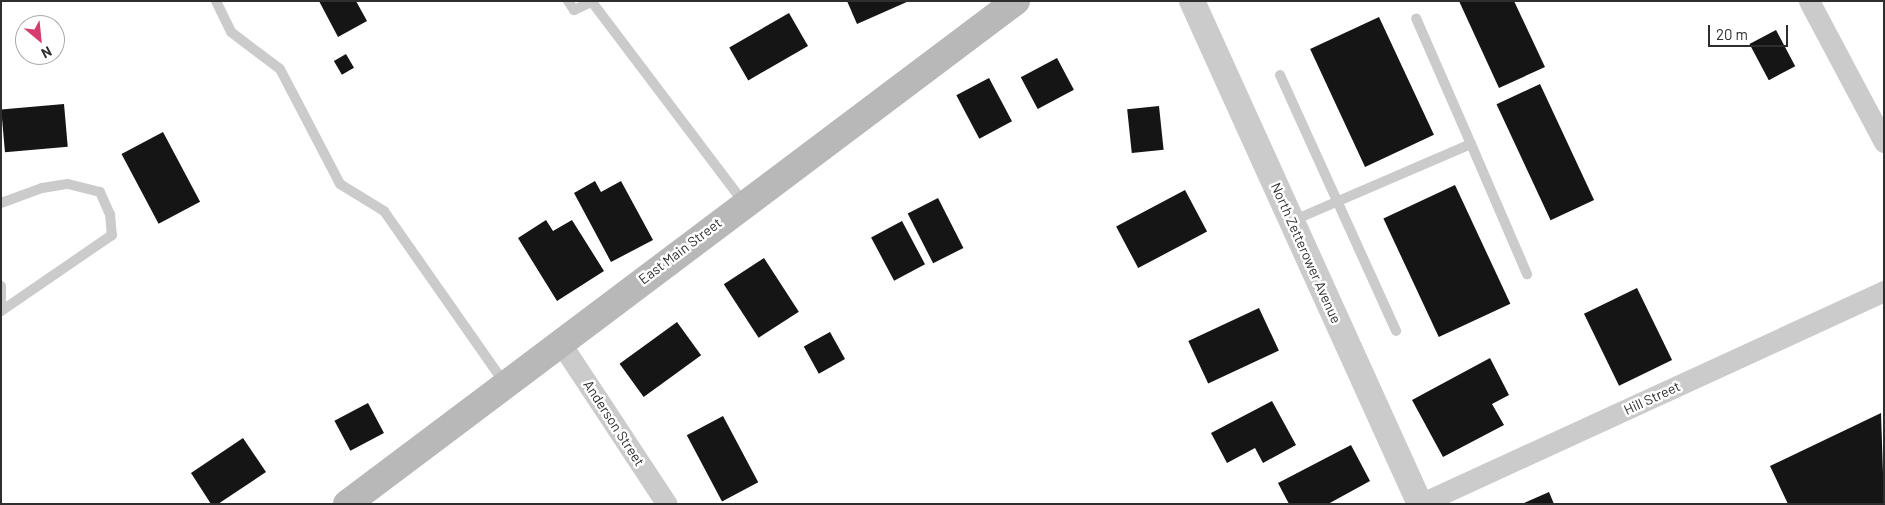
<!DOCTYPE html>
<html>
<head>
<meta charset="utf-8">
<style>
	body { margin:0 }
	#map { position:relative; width:1885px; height:505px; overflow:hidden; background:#fff; font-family:Barlow,sans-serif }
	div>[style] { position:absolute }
	.building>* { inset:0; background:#151515; transform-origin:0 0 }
	.service>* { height:10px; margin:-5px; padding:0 5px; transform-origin:5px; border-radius:5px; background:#cbcbcb }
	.minor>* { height:21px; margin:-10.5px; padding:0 10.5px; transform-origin:10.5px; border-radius:10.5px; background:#cbcbcb }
	.tertiary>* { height:26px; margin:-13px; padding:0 13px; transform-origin:13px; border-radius:13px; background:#cbcbcb }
	.secondary>* { height:28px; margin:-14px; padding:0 14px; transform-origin:14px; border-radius:14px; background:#b8b8b8 }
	span { translate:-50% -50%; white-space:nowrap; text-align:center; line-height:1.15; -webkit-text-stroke:5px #fff; paint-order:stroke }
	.street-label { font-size:14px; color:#2e2e2e }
	.frame { position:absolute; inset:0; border:2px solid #2e2e2e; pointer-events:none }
	.north { position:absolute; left:15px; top:15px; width:50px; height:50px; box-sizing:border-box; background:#fff; border:1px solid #ababab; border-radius:50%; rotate:152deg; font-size:14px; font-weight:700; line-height:20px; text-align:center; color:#2e2e2e }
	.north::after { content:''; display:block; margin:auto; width:18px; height:22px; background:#d73d6c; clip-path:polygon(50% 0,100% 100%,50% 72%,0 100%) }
	.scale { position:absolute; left:1708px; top:25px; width:80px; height:22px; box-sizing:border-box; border:2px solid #2e2e2e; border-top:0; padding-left:6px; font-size:15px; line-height:18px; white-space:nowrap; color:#2e2e2e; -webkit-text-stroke:4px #fff; paint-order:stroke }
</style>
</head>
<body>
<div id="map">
	<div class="building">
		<div style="clip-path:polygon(319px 1px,356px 1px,367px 21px,338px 37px)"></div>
		<div style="clip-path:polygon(847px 1px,909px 1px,857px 24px)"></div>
		<div style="clip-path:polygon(1459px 1px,1514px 1px,1545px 67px,1499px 88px)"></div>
		<div style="left:789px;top:13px;width:38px;height:69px;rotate:60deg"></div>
		<div style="left:1379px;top:17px;width:130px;height:76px;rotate:65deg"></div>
		<div style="left:1776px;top:30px;width:41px;height:30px;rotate:62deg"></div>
		<div style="left:346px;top:54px;width:16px;height:14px;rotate:60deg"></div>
		<div style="left:1057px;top:58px;width:36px;height:41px;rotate:62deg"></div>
		<div style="left:989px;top:78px;width:49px;height:37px;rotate:62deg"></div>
		<div style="left:1540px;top:84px;width:128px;height:48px;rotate:65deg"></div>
		<div style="left:64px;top:104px;width:43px;height:63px;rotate:85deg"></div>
		<div style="left:1159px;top:106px;width:44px;height:32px;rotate:84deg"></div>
		<div style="left:163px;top:132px;width:79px;height:47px;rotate:62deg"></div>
		<div style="clip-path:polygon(595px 181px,601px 192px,621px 181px,653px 240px,611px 262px,574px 193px)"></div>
		<div style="left:1455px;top:185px;width:131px;height:79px;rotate:65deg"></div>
		<div style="left:1185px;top:190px;width:47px;height:78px;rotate:62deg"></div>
		<div style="left:938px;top:198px;width:56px;height:34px;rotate:63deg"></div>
		<div style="clip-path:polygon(546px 220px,553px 231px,572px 220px,604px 271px,557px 301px,518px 238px)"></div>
		<div style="left:902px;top:221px;width:49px;height:35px;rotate:62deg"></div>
		<div style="left:764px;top:258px;width:64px;height:48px;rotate:57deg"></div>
		<div style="left:1637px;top:288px;width:80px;height:59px;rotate:64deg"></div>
		<div style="left:1259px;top:308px;width:47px;height:78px;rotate:65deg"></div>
		<div style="left:677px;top:322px;width:41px;height:71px;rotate:54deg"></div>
		<div style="left:830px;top:332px;width:31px;height:30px;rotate:61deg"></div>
		<div style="clip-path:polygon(1490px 358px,1509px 395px,1492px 404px,1504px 425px,1443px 457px,1412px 400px)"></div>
		<div style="clip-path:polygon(1272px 401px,1296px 445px,1263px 463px,1255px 448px,1227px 463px,1211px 433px)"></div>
		<div style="left:368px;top:403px;width:34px;height:38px;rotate:62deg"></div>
		<div style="clip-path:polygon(1881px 413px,1884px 504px,1788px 504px,1770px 466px)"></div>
		<div style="left:723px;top:416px;width:75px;height:41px;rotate:62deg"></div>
		<div style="clip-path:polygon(243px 438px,266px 472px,218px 504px,211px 504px,191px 473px)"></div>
		<div style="clip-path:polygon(1351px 445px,1370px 481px,1328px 504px,1289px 504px,1278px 483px)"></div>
		<div style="clip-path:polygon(1549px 492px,1554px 504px,1522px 504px)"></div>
	</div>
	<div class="service">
		<div style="left:216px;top:1px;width:34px;rotate:64deg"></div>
		<div style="left:231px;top:32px;width:61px;rotate:37.1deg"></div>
		<div style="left:280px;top:69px;width:130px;rotate:62.4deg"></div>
		<div style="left:340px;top:184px;width:52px;rotate:31.5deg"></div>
		<div style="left:384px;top:211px;width:211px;rotate:55deg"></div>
		<div style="left:568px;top:1px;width:11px;rotate:56deg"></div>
		<div style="left:574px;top:10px;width:21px;rotate:-25deg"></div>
		<div style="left:592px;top:2px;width:252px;rotate:52.9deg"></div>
		<div style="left:1280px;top:75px;width:281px;rotate:65.6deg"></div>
		<div style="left:1471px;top:144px;width:142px;rotate:66.7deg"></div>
		<div style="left:1px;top:203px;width:44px;rotate:-20.1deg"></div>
		<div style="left:42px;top:188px;width:26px;rotate:-9deg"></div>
		<div style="left:68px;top:184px;width:33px;rotate:14deg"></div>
		<div style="left:100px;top:192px;width:24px;rotate:66deg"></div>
		<div style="left:110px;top:214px;width:21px;rotate:85deg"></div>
		<div style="left:112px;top:235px;width:135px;rotate:145.6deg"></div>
		<div style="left:1292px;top:221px;width:195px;rotate:-23.3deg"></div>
		<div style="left:1471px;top:144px;width:137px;rotate:-113.6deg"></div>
		<div style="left:1px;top:286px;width:25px;rotate:90deg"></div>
	</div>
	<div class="minor">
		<div style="left:1809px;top:1px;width:160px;rotate:62deg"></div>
		<div style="left:560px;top:342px;width:194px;rotate:56.6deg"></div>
		<div style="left:1420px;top:504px;width:511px;rotate:-24.66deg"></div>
	</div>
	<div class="tertiary">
		<div style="left:1192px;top:1px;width:552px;rotate:65.62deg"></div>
	</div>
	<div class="secondary">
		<div style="left:347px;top:504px;width:837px;rotate:-36.94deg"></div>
	</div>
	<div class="street-label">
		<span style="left:680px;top:251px;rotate:-37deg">East Main Street</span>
		<span style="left:1306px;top:253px;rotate:66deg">North Zetterower Avenue</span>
		<span style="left:1652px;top:398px;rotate:-25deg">Hill Street</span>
		<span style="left:614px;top:423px;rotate:57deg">Anderson Street</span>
	</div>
	<div class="frame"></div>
	<div class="north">N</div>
	<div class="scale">20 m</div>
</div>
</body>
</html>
